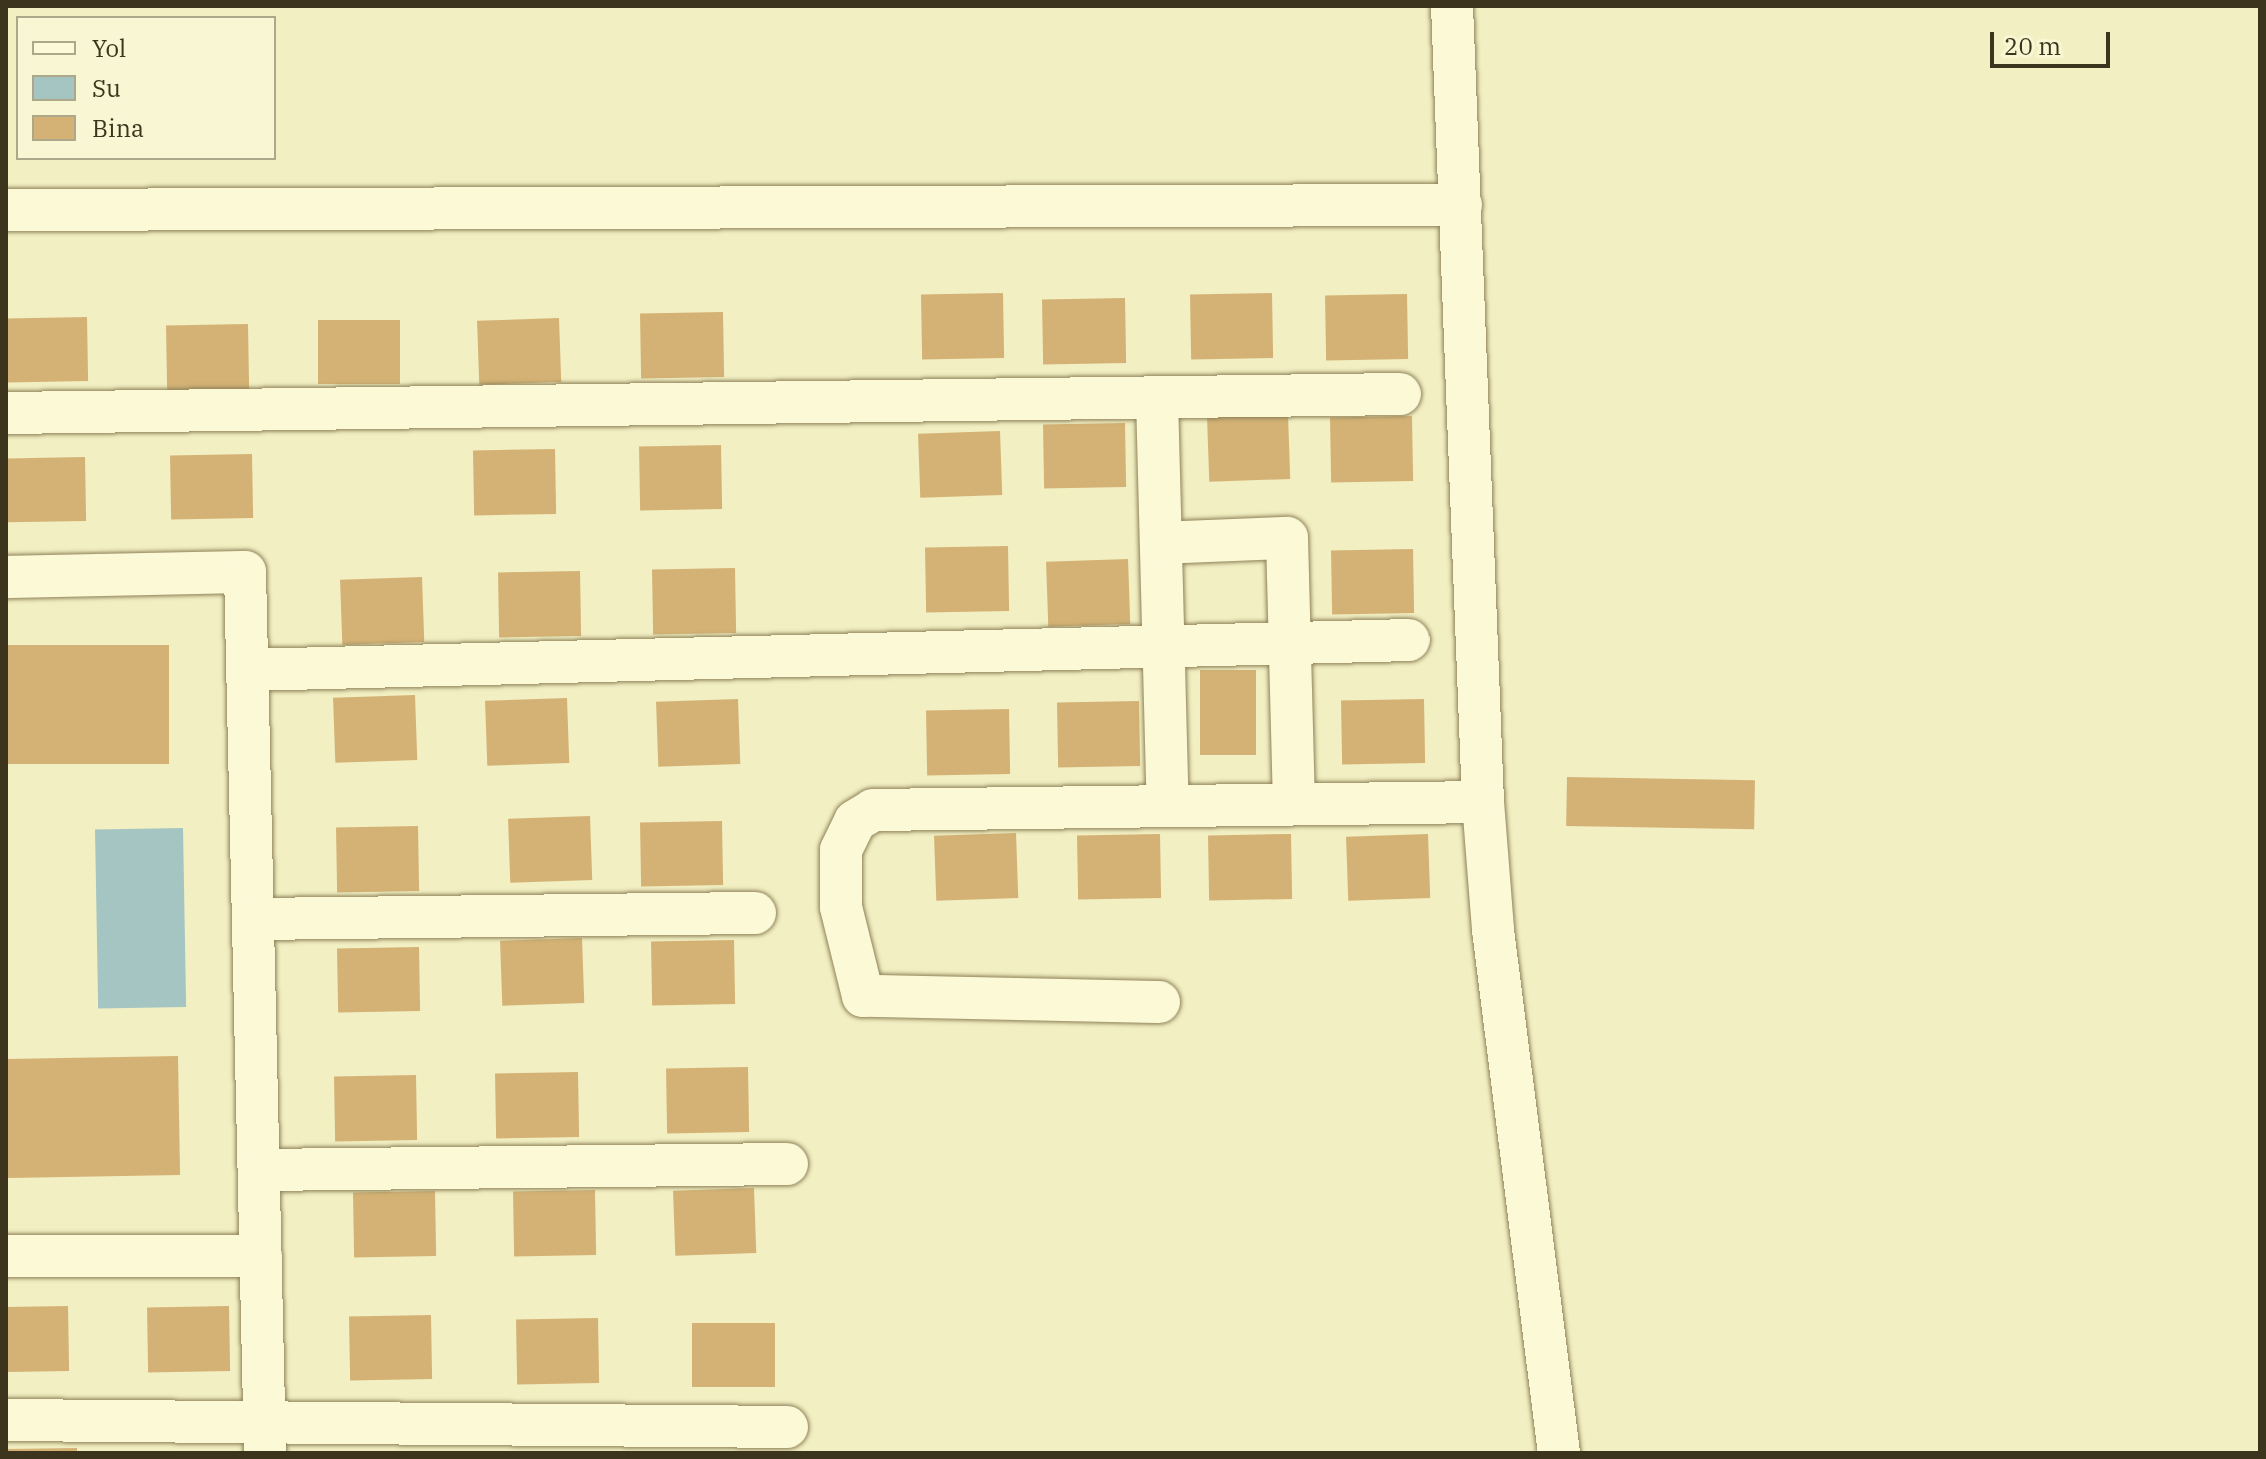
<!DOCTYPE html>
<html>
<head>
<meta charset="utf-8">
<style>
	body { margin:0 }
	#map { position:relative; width:2266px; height:1459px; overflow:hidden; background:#f2efc3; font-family:"IBM Plex Serif",serif }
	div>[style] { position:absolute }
	.water>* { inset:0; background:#a5c5c3; transform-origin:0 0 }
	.building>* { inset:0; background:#d4b275; transform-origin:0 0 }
	.roads { filter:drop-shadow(0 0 2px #8f8158) drop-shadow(0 0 2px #8f8158) }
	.street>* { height:42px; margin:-21px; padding:0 21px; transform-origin:21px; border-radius:21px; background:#fcf9d7 }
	span { translate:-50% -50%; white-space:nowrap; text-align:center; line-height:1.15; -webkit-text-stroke:7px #f9f6d3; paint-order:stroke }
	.frame { position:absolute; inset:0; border:8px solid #3d341d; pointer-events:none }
	.legend { position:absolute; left:16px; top:16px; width:260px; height:144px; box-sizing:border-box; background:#f9f6d3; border:2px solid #aea88a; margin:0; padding:10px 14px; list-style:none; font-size:24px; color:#3d341d }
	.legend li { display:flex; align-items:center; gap:16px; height:40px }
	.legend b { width:40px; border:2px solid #aea88a }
	.scale { position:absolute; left:1990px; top:32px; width:120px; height:36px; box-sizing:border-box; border:4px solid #3d341d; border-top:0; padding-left:10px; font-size:24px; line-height:28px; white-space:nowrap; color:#3d341d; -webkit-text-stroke:6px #f9f6d3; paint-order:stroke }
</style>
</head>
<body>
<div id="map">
	<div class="water">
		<div style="left:183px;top:828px;width:179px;height:88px;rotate:89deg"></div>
	</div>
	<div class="building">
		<div style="left:1003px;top:293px;width:65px;height:82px;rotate:89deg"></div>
		<div style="left:1272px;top:293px;width:65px;height:82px;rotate:89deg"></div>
		<div style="left:1407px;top:294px;width:65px;height:82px;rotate:89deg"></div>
		<div style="left:1125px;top:298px;width:65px;height:83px;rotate:89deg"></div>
		<div style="left:723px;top:312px;width:65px;height:83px;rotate:89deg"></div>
		<div style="left:87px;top:317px;width:64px;height:81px;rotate:89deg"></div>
		<div style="left:559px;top:318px;width:64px;height:82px;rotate:88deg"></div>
		<div style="left:400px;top:320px;width:64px;height:82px;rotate:90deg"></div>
		<div style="left:248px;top:324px;width:65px;height:82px;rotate:89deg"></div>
		<div style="left:1288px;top:415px;width:64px;height:81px;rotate:88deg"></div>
		<div style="left:1412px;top:416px;width:65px;height:82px;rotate:89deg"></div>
		<div style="left:1125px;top:423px;width:64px;height:82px;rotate:89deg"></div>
		<div style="left:1000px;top:431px;width:64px;height:82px;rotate:88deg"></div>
		<div style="left:721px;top:445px;width:64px;height:82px;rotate:89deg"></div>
		<div style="left:555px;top:449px;width:65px;height:82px;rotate:89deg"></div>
		<div style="left:252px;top:454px;width:64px;height:82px;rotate:89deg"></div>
		<div style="left:85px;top:457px;width:64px;height:79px;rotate:89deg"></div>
		<div style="left:1008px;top:546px;width:65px;height:83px;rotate:89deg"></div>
		<div style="left:1413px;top:549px;width:64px;height:82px;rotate:89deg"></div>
		<div style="left:1128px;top:559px;width:65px;height:82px;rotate:88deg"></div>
		<div style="left:735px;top:568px;width:65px;height:83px;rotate:89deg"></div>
		<div style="left:580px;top:571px;width:65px;height:82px;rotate:89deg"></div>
		<div style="left:422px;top:577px;width:65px;height:82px;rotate:88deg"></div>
		<div style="left:169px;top:645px;width:119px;height:163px;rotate:90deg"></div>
		<div style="left:1256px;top:670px;width:85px;height:56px;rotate:90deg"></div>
		<div style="left:415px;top:695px;width:65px;height:82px;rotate:88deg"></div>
		<div style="left:567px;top:698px;width:65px;height:82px;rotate:88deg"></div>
		<div style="left:738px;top:699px;width:65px;height:82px;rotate:88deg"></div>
		<div style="left:1424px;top:699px;width:64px;height:83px;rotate:89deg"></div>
		<div style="left:1139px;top:701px;width:65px;height:82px;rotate:89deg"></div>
		<div style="left:1009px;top:709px;width:65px;height:83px;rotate:89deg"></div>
		<div style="left:1567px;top:777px;width:188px;height:49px;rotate:1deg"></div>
		<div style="left:590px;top:816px;width:64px;height:82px;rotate:88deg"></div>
		<div style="left:722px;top:821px;width:64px;height:82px;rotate:89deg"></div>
		<div style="left:418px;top:826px;width:65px;height:82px;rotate:89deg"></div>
		<div style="left:1016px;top:833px;width:65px;height:82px;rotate:88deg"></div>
		<div style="left:1160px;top:834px;width:64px;height:83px;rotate:89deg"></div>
		<div style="left:1291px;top:834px;width:65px;height:83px;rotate:89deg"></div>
		<div style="left:1428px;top:834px;width:64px;height:82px;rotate:88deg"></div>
		<div style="left:582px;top:938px;width:65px;height:82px;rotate:88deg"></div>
		<div style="left:734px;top:940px;width:64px;height:83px;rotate:89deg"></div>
		<div style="left:419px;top:947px;width:64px;height:82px;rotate:89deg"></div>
		<div style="left:178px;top:1056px;width:119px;height:172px;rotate:89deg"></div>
		<div style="left:748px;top:1067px;width:65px;height:82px;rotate:89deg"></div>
		<div style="left:578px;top:1072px;width:65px;height:83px;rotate:89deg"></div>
		<div style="left:416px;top:1075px;width:65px;height:82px;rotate:89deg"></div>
		<div style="left:754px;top:1188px;width:65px;height:81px;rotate:88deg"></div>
		<div style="left:595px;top:1190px;width:65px;height:82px;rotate:89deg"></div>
		<div style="left:435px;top:1191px;width:65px;height:82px;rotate:89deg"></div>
		<div style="left:68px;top:1306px;width:65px;height:62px;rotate:89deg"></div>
		<div style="left:229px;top:1306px;width:65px;height:82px;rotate:89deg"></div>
		<div style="left:431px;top:1315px;width:64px;height:82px;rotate:89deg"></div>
		<div style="left:598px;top:1318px;width:65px;height:82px;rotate:89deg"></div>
		<div style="left:775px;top:1323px;width:64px;height:83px;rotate:90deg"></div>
		<div style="clip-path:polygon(77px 1448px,77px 1453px,6px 1453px,6px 1449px)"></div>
	</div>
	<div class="roads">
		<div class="street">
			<div style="left:1452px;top:6px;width:797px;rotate:87.77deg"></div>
			<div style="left:1483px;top:802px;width:128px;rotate:85.5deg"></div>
			<div style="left:1493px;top:930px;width:527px;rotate:82.81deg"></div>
			<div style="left:6px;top:210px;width:1455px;rotate:-0.2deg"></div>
			<div style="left:1157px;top:398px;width:407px;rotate:88.5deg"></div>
			<div style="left:6px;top:413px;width:1394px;rotate:-0.78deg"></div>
			<div style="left:1161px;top:543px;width:126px;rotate:-2.3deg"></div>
			<div style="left:1287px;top:538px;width:264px;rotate:88.5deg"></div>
			<div style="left:6px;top:577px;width:239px;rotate:-1.2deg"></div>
			<div style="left:245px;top:572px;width:881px;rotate:88.7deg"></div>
			<div style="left:249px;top:670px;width:1160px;rotate:-1.48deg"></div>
			<div style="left:254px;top:919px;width:501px;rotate:-0.69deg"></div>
			<div style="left:1159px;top:1002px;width:296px;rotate:-178.8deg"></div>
			<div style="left:863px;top:996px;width:92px;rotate:-103.9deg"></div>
			<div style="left:841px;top:907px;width:57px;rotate:-90deg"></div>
			<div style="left:841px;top:850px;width:32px;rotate:-64deg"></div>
			<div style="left:855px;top:821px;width:21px;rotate:-31deg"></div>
			<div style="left:873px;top:810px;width:610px;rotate:-0.75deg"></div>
			<div style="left:259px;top:1170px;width:528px;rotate:-0.65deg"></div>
			<div style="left:6px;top:1256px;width:255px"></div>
			<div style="left:6px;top:1420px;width:781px;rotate:0.51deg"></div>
		</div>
	</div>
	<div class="frame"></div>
	<ul class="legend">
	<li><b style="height:10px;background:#fcf9d7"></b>Yol</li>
	<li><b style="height:22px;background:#a5c5c3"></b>Su</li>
	<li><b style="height:22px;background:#d4b275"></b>Bina</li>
	</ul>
	<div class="scale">20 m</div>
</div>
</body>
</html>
